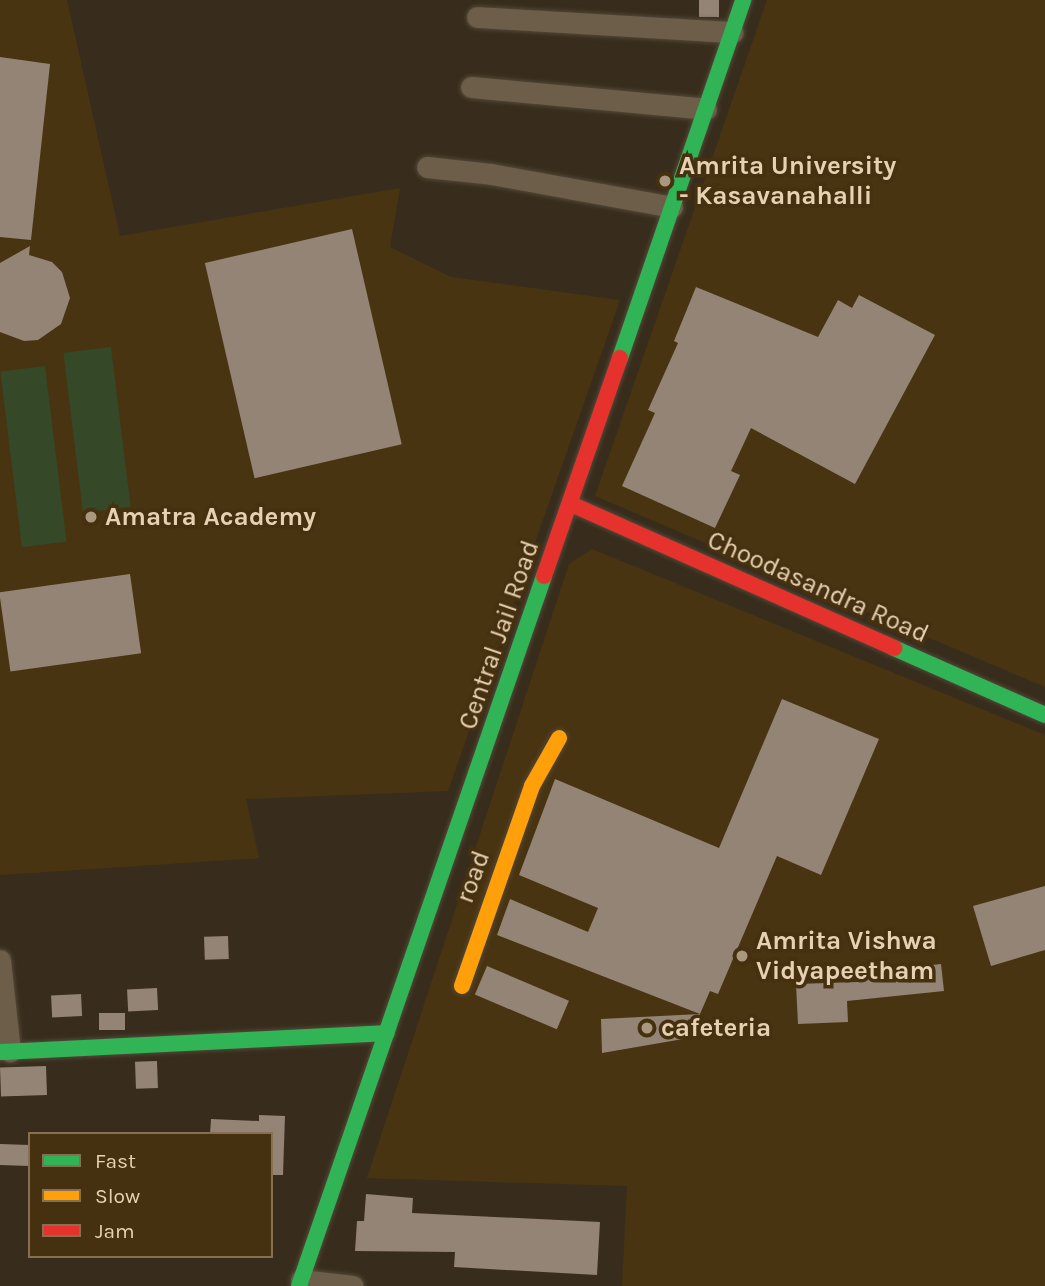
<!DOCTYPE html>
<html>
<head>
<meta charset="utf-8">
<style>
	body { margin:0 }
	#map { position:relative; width:1045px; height:1286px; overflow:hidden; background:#382d1c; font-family:Karla,sans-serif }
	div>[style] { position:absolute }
	.built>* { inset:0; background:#493411 }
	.green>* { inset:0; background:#354827; transform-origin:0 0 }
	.building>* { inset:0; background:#938476; transform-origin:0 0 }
	.roads { filter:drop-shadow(0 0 2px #534838) drop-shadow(0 0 2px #534838) }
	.street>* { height:21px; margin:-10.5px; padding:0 10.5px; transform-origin:10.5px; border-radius:10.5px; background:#6c5e48 }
	.fast>* { height:16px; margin:-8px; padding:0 8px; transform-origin:8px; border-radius:8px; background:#30b455 }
	.slow>* { height:16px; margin:-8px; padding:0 8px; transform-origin:8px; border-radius:8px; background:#ff9f0a }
	.jam>* { height:16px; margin:-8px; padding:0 8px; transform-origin:8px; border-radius:8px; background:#e5322d }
	.dots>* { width:19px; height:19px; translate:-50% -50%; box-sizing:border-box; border:4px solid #45300f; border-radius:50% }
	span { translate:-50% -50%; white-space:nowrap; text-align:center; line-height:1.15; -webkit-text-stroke:7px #45300f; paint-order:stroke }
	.poi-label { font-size:26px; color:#e7d1b3; font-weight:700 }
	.left { translate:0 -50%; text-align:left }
	.street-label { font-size:26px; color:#e7d1b3 }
	.legend { position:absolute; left:28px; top:1132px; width:245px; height:126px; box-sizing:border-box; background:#45300f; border:2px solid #867051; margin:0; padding:9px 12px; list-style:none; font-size:21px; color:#e7d1b3 }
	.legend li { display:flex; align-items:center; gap:14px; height:35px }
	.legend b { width:35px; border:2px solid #867051 }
</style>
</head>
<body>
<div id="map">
	<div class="built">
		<div style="clip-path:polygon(0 0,67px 0,120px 236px,400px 188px,390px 247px,451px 277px,620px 300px,448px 791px,246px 799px,259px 858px,0 875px)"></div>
		<div style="clip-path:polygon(767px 0,1045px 0,1045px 687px,595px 496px)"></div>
		<div style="clip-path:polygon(592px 549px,1045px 735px,1045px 1286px,622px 1286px,627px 1186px,367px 1178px,569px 564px)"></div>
	</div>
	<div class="green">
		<div style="left:111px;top:347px;width:161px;height:48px;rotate:83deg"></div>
		<div style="left:45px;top:366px;width:177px;height:45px;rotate:83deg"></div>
	</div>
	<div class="building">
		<div style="left:699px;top:0;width:20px;height:17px"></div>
		<div style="clip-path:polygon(0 57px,50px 64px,31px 240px,0 237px)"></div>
		<div style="left:352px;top:229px;width:221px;height:151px;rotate:77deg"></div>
		<div style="clip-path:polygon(30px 246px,29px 255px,52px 262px,62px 272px,70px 298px,61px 324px,38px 340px,24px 341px,0 332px,0 263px)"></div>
		<div style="clip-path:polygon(696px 287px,818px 337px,838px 300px,852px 308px,859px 295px,935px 335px,855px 484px,751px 428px,731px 471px,740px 475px,715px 528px,622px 486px,655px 413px,648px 410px,678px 343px,674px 341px)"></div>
		<div style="left:130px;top:574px;width:80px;height:132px;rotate:82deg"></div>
		<div style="clip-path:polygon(782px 699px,879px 739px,821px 875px,777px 856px,718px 994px,710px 991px,700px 1014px,497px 935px,510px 899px,588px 932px,598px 908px,519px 875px,555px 779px,719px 848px)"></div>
		<div style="clip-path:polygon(1045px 886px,1045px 950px,991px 966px,973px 906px)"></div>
		<div style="left:228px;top:936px;width:23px;height:24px;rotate:88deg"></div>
		<div style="clip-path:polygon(941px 964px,944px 991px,847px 1001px,848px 1022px,798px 1024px,796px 984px,858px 982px,858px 973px)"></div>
		<div style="left:487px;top:966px;width:89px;height:31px;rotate:23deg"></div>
		<div style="left:157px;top:988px;width:22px;height:30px;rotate:87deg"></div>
		<div style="left:81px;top:994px;width:22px;height:30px;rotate:87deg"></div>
		<div style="left:99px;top:1013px;width:26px;height:17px"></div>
		<div style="clip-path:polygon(700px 1014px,689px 1038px,602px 1053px,601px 1019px)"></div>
		<div style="left:157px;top:1061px;width:27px;height:22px;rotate:88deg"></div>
		<div style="left:46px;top:1066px;width:29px;height:46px;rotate:88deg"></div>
		<div style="clip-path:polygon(259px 1115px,285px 1116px,283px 1175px,271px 1175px,271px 1134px,210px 1134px,211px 1119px,259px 1121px)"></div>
		<div style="left:0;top:1144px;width:30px;height:21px;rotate:2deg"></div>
		<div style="clip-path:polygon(366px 1194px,413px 1198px,412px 1213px,600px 1222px,597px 1275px,454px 1267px,455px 1252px,355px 1251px,357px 1221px,364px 1221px)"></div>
	</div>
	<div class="roads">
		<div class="street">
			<div style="left:477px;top:17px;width:256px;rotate:3.4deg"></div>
			<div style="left:471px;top:87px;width:236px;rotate:5.3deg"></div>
			<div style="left:427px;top:167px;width:64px;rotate:6.2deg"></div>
			<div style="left:491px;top:174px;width:184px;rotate:10.3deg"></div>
			<div style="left:0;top:960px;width:92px;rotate:83.7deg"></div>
			<div style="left:301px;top:1280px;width:52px;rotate:6.6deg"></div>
		</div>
		<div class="fast">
			<div style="left:620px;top:358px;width:379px;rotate:-71deg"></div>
			<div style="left:894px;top:648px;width:165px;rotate:23.9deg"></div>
			<div style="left:0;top:1052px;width:387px;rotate:-2.8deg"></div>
			<div style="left:299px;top:1286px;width:751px;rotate:-70.96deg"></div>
		</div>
		<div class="slow">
			<div style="left:462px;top:986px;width:212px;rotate:-70.7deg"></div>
			<div style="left:532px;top:786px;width:55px;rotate:-60.6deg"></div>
		</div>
		<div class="jam">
			<div style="left:571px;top:504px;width:354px;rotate:24deg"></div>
			<div style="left:544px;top:576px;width:231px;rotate:-70.8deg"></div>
		</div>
	</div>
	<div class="dots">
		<div style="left:665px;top:181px;background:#aa987e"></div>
		<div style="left:91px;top:517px;background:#aa987e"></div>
		<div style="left:742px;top:956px;background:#aa987e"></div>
		<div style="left:647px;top:1028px;background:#aa987e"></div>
	</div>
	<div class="poi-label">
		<span class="left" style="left:679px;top:181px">Amrita University<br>- Kasavanahalli</span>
		<span class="left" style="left:105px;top:517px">Amatra Academy</span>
		<span class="left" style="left:756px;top:956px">Amrita Vishwa<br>Vidyapeetham</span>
		<span class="left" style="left:661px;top:1028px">cafeteria</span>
	</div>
	<div class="street-label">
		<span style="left:818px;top:587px;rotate:24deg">Choodasandra Road</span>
		<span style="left:499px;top:635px;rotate:-71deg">Central Jail Road</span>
		<span style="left:473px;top:877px;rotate:-70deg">road</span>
	</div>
	<ul class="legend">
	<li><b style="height:9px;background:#30b455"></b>Fast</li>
	<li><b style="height:9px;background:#ff9f0a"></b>Slow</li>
	<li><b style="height:9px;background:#e5322d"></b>Jam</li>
	</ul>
</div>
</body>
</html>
